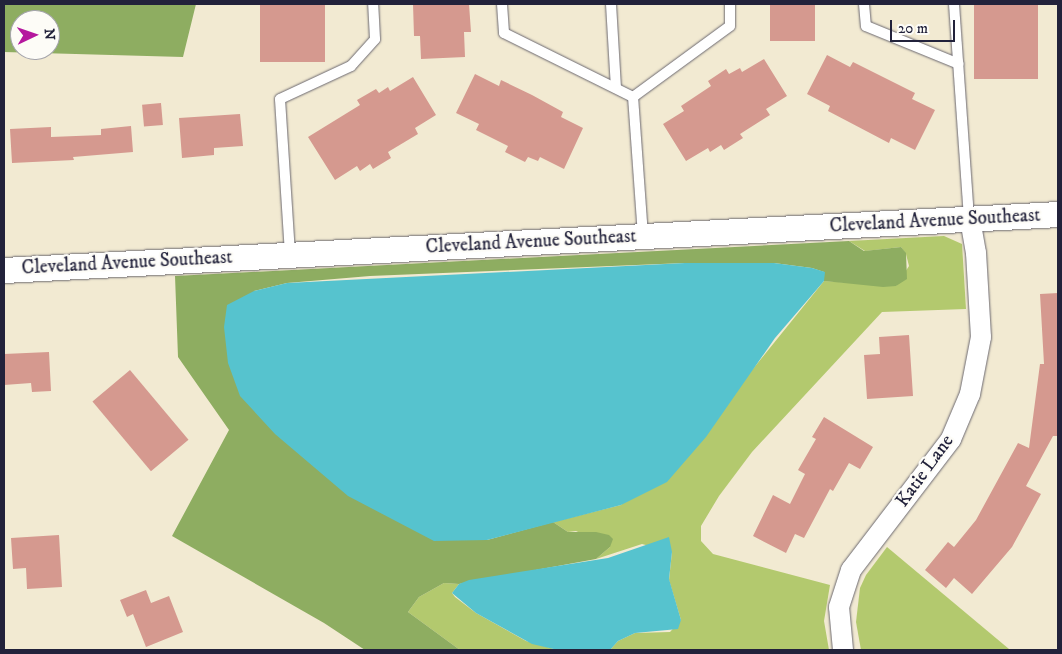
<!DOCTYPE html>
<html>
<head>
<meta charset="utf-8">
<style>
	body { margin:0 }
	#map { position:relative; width:1062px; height:654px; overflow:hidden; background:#f2ead2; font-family:"IM FELL DW Pica",serif }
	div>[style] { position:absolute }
	.green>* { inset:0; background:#b3c96e }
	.forest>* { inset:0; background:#8ead61 }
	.water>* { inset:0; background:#56c3ce }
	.building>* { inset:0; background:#d5998f; transform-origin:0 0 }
	.roads { filter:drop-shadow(0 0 1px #6b6870) drop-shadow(0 0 1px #6b6870) }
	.service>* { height:10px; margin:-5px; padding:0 5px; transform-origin:5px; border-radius:5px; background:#fff }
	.minor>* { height:20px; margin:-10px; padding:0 10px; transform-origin:10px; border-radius:10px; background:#fff }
	.tertiary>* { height:25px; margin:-12.5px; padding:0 12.5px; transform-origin:12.5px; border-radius:12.5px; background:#fff }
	span { translate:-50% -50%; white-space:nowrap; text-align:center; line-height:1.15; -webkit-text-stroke:4.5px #fdfcf7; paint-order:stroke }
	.street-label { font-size:19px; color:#22223b }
	.frame { position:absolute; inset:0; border:5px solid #22223b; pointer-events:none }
	.north { position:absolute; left:10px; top:10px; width:50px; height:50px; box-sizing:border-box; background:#fdfcf7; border:1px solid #a5a5ac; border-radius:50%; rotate:87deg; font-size:14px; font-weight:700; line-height:20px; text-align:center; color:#22223b }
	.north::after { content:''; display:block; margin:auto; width:18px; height:22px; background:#b5179e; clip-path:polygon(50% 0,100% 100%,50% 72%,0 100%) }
	.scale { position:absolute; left:890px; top:20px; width:65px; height:22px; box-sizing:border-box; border:2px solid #22223b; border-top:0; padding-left:6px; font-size:15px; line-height:18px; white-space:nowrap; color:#22223b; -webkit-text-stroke:4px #fdfcf7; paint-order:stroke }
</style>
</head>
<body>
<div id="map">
	<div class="green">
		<div style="clip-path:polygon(944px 236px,962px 244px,966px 309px,882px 312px,752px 452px,719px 496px,701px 526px,701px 541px,713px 554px,830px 585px,824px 621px,829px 650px,610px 650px,618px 641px,635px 633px,670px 632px,681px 620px,669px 580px,672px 552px,642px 544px,596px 559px,610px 547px,576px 531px,568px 532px,553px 522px,621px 505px,740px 385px,824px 281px,896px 286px,909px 266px,906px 254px,901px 247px,865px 251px,849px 241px)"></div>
		<div style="clip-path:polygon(887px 547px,1009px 649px,1008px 650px,861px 650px,856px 622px,860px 588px,866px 575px)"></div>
		<div style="clip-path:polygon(444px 583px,459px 584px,452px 593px,455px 597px,476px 613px,526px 641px,558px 650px,460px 650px,408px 612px,419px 597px)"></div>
	</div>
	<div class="forest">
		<div style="clip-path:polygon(evenodd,4px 4px,196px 4px,183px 57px,4px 52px,4px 4px,20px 20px,50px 20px,50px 50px,20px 50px,20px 20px)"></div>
		<div style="clip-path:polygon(849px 241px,864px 251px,901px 247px,906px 253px,907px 279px,896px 286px,883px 287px,824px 281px,824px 272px,812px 268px,774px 263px,685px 263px,370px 276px,287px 283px,254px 291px,487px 540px,553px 522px,568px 532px,596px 532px,609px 535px,613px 539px,610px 547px,596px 559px,459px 584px,444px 583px,419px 597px,408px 612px,460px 650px,365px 650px,324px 623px,172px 536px,229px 430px,178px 357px,175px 276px)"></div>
	</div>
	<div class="water">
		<div style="clip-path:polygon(685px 263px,774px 263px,812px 268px,825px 272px,824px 281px,775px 338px,706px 437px,667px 482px,621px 505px,487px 540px,434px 541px,348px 496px,275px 434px,240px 396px,228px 363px,224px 327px,227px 305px,254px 291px,287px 283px)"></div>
		<div style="clip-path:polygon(669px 537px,672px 552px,669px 579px,681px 620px,678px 629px,635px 633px,618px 641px,610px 650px,558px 650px,532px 644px,476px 613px,452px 593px,459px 584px,469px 580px,608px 558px)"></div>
	</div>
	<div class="building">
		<div style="left:260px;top:4px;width:65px;height:58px"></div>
		<div style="clip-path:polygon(413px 4px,469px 4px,471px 32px,464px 32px,465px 57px,421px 59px,420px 36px,414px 36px)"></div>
		<div style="left:770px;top:4px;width:45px;height:37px"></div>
		<div style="left:974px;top:4px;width:64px;height:75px"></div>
		<div style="clip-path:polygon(827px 55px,850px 67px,853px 62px,915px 93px,912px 99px,935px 110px,915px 150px,891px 138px,889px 143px,828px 111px,830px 106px,807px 94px)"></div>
		<div style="clip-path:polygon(764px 59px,787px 96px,766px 109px,770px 115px,740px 134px,743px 138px,724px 150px,721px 145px,710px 152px,708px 148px,686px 161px,663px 124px,684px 111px,681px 106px,711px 86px,708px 81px,726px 69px,729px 74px,740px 68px,742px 72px)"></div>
		<div style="clip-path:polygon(475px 74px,499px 86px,501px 80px,532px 95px,563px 112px,561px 117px,583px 128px,564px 169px,540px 157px,538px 161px,528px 157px,525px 162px,505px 152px,508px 146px,476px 130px,479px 124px,456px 113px)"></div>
		<div style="clip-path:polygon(413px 77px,436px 115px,415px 128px,418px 134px,388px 152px,391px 158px,373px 169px,370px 164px,360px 171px,357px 166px,335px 180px,308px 137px,360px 105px,357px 100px,376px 89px,379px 93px,388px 87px,390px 91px)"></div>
		<div style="left:161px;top:103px;width:22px;height:19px;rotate:85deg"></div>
		<div style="clip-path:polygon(240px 114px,243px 146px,214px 148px,214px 155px,182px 158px,179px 118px)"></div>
		<div style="clip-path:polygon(131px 126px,133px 152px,73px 157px,74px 160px,12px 163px,10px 129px,51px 127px,51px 137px,101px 135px,101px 129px)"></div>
		<div style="clip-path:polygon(1058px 293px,1058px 436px,1053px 436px,1026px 486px,1041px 494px,1012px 547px,972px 594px,954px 578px,946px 588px,925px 570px,948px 542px,954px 547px,976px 520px,1018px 443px,1029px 448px,1040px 364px,1044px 364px,1040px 294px)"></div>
		<div style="clip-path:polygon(909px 335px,913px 396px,867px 399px,864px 355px,880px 354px,879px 337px)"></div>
		<div style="clip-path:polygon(49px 352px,51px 391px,32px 392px,31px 383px,4px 385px,4px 354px)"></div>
		<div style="left:130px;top:370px;width:91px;height:49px;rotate:50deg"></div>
		<div style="clip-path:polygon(824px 417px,873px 447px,860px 469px,849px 463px,833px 491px,830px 489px,804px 538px,795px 534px,786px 553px,753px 536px,773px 495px,790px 504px,805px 474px,798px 470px,816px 439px,812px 437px)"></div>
		<div style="clip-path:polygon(59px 535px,62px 587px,27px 589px,26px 568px,13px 569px,11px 538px)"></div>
		<div style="clip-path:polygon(146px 590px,151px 603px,169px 596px,183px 632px,146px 647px,133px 614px,127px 617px,120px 600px)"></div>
	</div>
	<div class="roads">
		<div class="service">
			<div style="left:502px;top:4px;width:29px;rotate:86deg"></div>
			<div style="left:504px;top:33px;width:144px;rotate:26.4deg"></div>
			<div style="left:611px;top:4px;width:84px;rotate:86.6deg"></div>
			<div style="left:864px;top:4px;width:22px;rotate:85deg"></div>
			<div style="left:866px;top:26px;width:100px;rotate:22.2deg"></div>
			<div style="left:954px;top:4px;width:215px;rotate:86deg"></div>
			<div style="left:643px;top:236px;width:139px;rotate:-94.1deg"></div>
			<div style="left:633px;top:97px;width:120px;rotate:-36.2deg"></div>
			<div style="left:730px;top:26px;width:22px;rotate:-90deg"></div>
			<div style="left:290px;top:254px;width:155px;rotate:-93.7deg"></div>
			<div style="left:280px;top:99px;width:78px;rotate:-24.9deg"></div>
			<div style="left:351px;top:66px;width:36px;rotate:-48deg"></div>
			<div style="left:375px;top:39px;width:35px;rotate:-93deg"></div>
		</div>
		<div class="minor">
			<div style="left:843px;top:650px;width:43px;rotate:-95.3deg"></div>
			<div style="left:839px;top:607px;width:39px;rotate:-72deg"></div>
			<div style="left:851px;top:570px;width:165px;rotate:-52.6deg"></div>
			<div style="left:951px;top:439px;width:49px;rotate:-67.1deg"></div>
			<div style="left:970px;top:394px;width:58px;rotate:-79.1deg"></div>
			<div style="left:981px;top:337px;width:84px;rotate:-93.4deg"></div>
			<div style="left:976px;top:253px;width:35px;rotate:-100deg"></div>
		</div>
		<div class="tertiary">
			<div style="left:4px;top:270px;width:1055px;rotate:-3.04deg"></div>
		</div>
	</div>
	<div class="street-label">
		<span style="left:935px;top:221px;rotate:-3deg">Cleveland Avenue Southeast</span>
		<span style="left:531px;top:242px;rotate:-3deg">Cleveland Avenue Southeast</span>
		<span style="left:127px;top:263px;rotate:-3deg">Cleveland Avenue Southeast</span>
		<span style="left:925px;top:471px;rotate:-54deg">Katie Lane</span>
	</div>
	<div class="frame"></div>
	<div class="north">N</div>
	<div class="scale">20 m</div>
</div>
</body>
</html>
